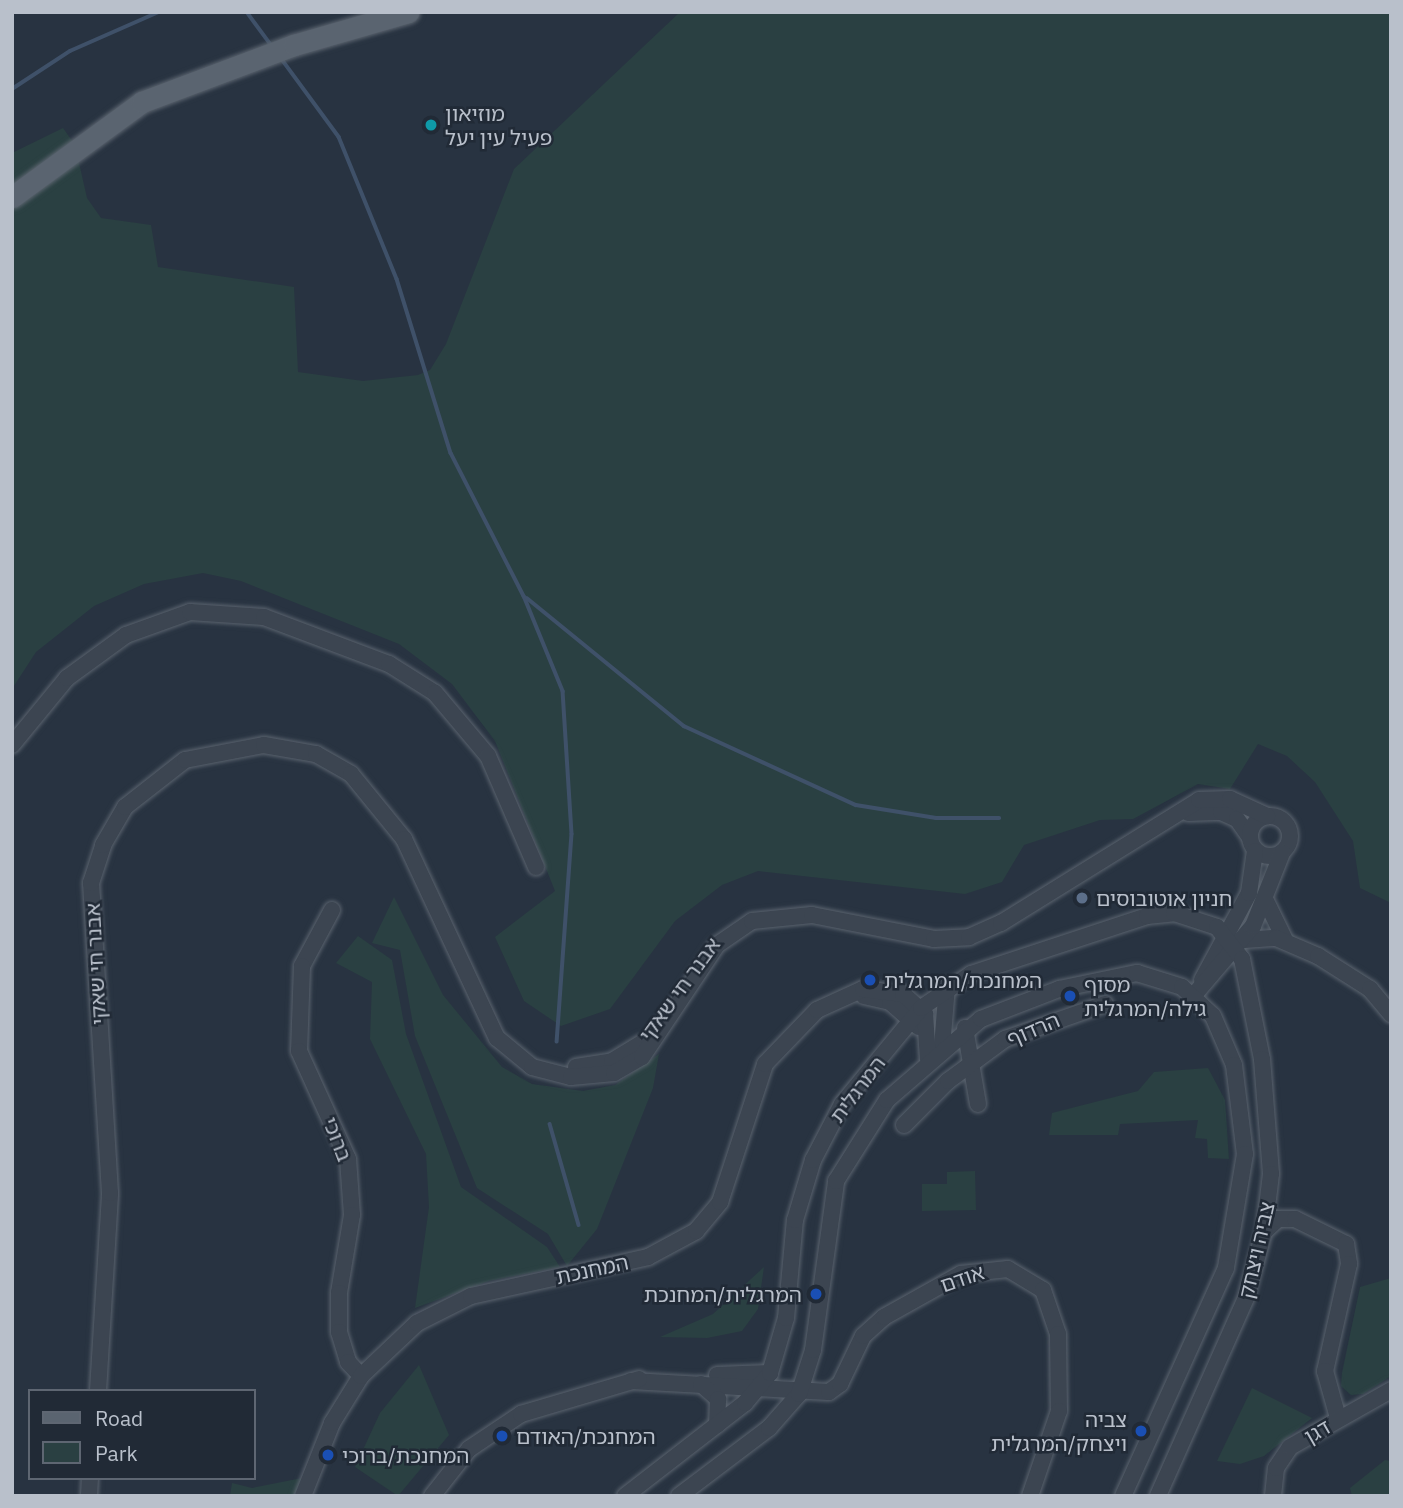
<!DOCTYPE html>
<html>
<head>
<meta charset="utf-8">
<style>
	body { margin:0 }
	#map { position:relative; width:1403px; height:1508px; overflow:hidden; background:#283341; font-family:"IBM Plex Sans","Noto Sans Hebrew",sans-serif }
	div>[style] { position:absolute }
	.green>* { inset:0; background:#2a4042 }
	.stream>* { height:3.5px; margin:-1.75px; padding:0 1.75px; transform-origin:1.75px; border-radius:1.75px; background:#3f5169 }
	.roads { filter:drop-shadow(0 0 2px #5a636e) drop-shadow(0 0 2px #5a636e) }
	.minor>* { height:16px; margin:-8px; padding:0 8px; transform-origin:8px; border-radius:8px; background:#3c4551 }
	.minor>.ring { margin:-8px; padding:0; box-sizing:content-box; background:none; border:16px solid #3c4551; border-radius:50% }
	.major>* { height:21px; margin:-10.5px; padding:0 10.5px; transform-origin:10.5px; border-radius:10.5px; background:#5a6470 }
	.dots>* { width:19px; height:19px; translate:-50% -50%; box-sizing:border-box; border:4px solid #212a36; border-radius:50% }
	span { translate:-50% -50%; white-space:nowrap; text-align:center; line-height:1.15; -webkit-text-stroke:5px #212a36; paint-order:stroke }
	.poi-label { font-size:21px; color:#b9c0cb }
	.left { translate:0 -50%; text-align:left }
	.right { translate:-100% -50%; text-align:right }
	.street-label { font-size:21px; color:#b9c0cb }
	.frame { position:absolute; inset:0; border:14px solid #b9c0cb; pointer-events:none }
	.legend { position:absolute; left:28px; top:1389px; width:228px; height:91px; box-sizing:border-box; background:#212a36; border:2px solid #5e6672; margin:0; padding:9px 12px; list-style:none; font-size:21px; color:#b9c0cb }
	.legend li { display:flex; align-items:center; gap:14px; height:35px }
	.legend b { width:35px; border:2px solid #5e6672 }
</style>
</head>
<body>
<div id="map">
	<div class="green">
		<div style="clip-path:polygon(680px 12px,1391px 12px,1391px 903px,1360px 888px,1353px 841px,1315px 782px,1287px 756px,1258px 744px,1230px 789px,1198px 784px,1133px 819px,1100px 820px,1024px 845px,1002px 882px,965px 894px,758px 871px,722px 885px,675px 921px,610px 1009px,561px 1026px,524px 1001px,495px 937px,555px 891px,495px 741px,452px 684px,399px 644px,241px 581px,203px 573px,144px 584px,94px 606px,36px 652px,12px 689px,12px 153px,63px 128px,75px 145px,87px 198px,101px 218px,151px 225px,158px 267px,294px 287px,298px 372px,363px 381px,418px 375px,430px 370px,446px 344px,514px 169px)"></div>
		<div style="clip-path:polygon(394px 897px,443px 995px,502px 1067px,532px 1084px,583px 1091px,615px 1085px,659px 1054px,653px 1088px,597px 1229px,567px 1266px,548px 1234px,477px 1188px,415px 1036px,400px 950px,372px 943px)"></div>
		<div style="clip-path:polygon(358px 936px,392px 960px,406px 1034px,461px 1187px,547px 1247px,560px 1267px,489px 1281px,415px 1308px,429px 1207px,426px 1154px,370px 1039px,372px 982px,336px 963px)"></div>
		<div style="clip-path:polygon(1208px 1068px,1225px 1100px,1229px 1159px,1208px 1158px,1207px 1139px,1195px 1138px,1198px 1120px,1120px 1124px,1118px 1135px,1049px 1135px,1052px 1113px,1138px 1091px,1154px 1072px)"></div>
		<div style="clip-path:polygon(975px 1171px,976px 1210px,922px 1211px,922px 1184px,947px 1184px,947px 1172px)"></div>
		<div style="clip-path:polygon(764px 1267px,758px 1309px,742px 1331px,707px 1338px,660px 1337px,713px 1314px)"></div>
		<div style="clip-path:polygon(1391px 1278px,1391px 1376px,1363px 1394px,1351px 1395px,1341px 1386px,1342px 1373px,1360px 1287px)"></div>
		<div style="clip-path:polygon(419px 1365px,449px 1435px,398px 1496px,355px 1467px,380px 1413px)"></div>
		<div style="clip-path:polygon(1252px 1388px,1312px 1418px,1264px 1456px,1240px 1464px,1217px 1461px)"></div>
		<div style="clip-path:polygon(1385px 1460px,1391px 1461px,1391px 1496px,1352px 1496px,1350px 1488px)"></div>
		<div style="clip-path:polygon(302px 1478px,294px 1496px,230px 1496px,232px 1483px,252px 1488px)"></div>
	</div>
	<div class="stream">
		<div style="left:247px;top:12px;width:42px;rotate:53.7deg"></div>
		<div style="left:281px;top:58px;width:98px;rotate:53.7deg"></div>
		<div style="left:339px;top:137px;width:153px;rotate:67.8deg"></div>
		<div style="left:397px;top:279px;width:182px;rotate:72.8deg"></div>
		<div style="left:451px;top:453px;width:161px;rotate:63deg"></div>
		<div style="left:524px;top:596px;width:103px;rotate:67.7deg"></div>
		<div style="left:563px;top:691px;width:143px;rotate:86.4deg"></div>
		<div style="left:572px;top:834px;width:208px;rotate:94.1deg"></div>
		<div style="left:12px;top:89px;width:69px;rotate:-33.2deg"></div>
		<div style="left:70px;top:51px;width:97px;rotate:-23.7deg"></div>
		<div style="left:527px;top:598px;width:203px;rotate:39.2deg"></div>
		<div style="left:684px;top:726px;width:189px;rotate:24.7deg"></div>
		<div style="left:856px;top:805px;width:81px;rotate:9.2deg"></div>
		<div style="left:936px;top:818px;width:63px"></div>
		<div style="left:550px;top:1124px;width:105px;rotate:74deg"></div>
	</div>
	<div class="roads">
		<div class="minor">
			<div style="left:12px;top:745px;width:87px;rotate:-50.6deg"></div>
			<div style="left:67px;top:678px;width:73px;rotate:-36.1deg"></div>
			<div style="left:126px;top:635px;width:68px;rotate:-19.8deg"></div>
			<div style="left:190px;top:612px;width:74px;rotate:3.9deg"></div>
			<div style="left:264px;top:617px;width:134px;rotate:20.6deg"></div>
			<div style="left:389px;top:664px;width:54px;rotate:32.2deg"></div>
			<div style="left:435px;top:693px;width:82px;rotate:49.9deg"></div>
			<div style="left:488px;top:756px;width:121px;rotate:66.6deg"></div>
			<div style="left:1188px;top:813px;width:33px;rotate:-2deg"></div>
			<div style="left:1221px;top:812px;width:17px;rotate:24deg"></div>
			<div style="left:1237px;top:819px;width:21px;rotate:55deg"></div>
			<div class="ring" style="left:1250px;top:816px;width:24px;height:24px"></div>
			<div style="left:1266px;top:901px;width:43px;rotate:64deg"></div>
			<div style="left:332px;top:910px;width:64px;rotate:118.2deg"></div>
			<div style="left:302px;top:966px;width:85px;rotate:92deg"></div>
			<div style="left:299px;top:1051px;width:119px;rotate:65.6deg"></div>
			<div style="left:348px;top:1159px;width:56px;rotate:85.9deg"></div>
			<div style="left:352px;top:1215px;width:79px;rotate:99.5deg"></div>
			<div style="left:339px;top:1293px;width:39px;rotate:90deg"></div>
			<div style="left:339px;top:1332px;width:31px;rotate:73deg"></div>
			<div style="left:348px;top:1362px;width:19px;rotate:47deg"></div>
			<div style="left:1244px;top:940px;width:32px;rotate:-4deg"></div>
			<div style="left:1276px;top:938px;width:46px;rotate:23.2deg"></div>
			<div style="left:1318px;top:956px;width:62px;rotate:32.4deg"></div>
			<div style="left:1370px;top:989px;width:33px;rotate:50deg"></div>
			<div style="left:1202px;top:980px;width:99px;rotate:-61.6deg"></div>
			<div style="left:1249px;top:893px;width:42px;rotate:-81.9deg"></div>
			<div style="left:1194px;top:995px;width:91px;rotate:-49.5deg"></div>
			<div style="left:1253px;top:926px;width:79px;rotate:-68.3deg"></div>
			<div style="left:864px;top:996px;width:27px;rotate:13deg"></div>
			<div style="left:890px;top:1002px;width:38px;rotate:41deg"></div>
			<div style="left:965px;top:1028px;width:77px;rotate:80.3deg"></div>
			<div style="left:942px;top:1047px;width:61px;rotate:-85.3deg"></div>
			<div style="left:576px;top:1067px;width:36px;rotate:-9deg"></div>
			<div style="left:612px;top:1061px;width:35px;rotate:-31deg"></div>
			<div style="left:904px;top:1125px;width:62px;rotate:-45deg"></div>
			<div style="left:948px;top:1081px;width:71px;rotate:-36.4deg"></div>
			<div style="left:1005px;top:1039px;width:106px;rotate:-19.3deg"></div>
			<div style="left:1264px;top:1232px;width:19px;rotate:-43deg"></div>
			<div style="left:1278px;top:1219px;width:17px"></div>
			<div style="left:1295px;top:1219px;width:57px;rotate:26.1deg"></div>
			<div style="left:1346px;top:1244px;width:20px;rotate:81deg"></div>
			<div style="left:1349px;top:1264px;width:110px;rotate:102.6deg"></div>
			<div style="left:1325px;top:1371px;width:49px;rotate:74.5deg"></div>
			<div style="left:717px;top:1375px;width:53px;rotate:-2.2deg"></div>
			<div style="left:631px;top:1381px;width:198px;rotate:3.2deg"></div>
			<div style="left:829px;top:1392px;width:14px;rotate:-36deg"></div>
			<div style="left:840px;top:1384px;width:53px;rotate:-64.4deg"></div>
			<div style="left:863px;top:1336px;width:28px;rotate:-42deg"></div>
			<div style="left:884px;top:1317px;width:88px;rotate:-29.2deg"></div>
			<div style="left:961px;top:1274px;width:47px;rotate:-6.1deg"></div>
			<div style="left:1008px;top:1269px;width:41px;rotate:31deg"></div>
			<div style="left:1043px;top:1290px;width:46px;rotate:71.2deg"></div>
			<div style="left:1058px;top:1334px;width:77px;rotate:89.3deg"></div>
			<div style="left:1059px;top:1411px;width:90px;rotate:108.8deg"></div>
			<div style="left:701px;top:1384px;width:23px;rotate:41deg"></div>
			<div style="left:718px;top:1399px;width:26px;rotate:92deg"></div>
			<div style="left:98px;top:1391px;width:198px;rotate:-86.5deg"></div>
			<div style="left:110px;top:1193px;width:311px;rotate:-93.5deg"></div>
			<div style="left:91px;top:883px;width:40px;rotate:-72deg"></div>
			<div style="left:103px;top:845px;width:44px;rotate:-59.9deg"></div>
			<div style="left:125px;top:807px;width:76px;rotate:-38.1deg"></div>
			<div style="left:185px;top:760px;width:80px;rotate:-10.8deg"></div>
			<div style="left:264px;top:745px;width:53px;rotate:9.8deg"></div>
			<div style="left:316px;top:754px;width:40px;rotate:29.7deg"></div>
			<div style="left:351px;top:774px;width:84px;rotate:50.8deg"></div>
			<div style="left:404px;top:839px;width:220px;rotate:65deg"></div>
			<div style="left:497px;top:1038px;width:45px;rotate:39.6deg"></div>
			<div style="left:532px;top:1067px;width:40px;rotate:14.4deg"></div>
			<div style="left:571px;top:1077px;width:43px;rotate:-5.3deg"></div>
			<div style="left:614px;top:1073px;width:32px;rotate:-30deg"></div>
			<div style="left:642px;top:1057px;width:135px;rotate:-56.2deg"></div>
			<div style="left:717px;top:945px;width:42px;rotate:-34.4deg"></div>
			<div style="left:752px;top:921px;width:60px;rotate:-5.7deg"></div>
			<div style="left:812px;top:915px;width:124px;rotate:11.1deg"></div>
			<div style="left:934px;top:939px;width:35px;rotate:-3deg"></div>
			<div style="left:969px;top:937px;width:35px;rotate:-24deg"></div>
			<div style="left:1001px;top:923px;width:233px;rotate:-31.8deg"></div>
			<div style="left:1199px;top:800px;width:31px;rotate:-2deg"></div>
			<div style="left:1230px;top:799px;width:41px;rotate:24.7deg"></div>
			<div style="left:89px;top:1496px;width:18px;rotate:-87deg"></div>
			<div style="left:303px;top:1496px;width:79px;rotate:-68.3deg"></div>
			<div style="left:332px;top:1423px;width:55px;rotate:-58.3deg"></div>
			<div style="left:361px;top:1376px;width:77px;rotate:-43.4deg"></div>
			<div style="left:417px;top:1323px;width:60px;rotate:-26.6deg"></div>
			<div style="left:471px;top:1296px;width:181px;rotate:-12.4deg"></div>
			<div style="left:648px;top:1257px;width:55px;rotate:-28.4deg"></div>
			<div style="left:696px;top:1231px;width:38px;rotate:-50deg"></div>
			<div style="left:720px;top:1202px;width:145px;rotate:-71.9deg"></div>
			<div style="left:765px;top:1064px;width:75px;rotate:-46.1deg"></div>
			<div style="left:817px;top:1010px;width:51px;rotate:-24.5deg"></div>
			<div style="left:863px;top:989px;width:40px;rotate:7.1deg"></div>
			<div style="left:903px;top:994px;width:30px;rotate:42deg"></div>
			<div style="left:925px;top:1014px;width:45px;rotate:86.2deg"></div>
			<div style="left:432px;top:1496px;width:60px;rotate:-51.8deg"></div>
			<div style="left:469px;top:1449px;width:63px;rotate:-33.9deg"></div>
			<div style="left:521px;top:1414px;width:123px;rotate:-16.5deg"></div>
			<div style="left:625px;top:1496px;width:152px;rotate:-37.8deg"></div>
			<div style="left:745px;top:1403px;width:39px;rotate:-50deg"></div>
			<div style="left:770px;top:1373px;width:57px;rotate:-73.8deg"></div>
			<div style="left:786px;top:1318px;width:98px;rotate:-84.8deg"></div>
			<div style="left:795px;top:1220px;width:63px;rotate:-73.3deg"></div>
			<div style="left:813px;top:1160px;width:63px;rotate:-62.6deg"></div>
			<div style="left:842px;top:1104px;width:124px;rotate:-50.5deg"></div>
			<div style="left:921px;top:1008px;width:60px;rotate:-34.2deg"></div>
			<div style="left:971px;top:974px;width:185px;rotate:-18.2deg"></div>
			<div style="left:1147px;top:916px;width:27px;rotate:-6deg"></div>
			<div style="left:1174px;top:913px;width:45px;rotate:18deg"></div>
			<div style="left:1217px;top:927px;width:41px;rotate:52deg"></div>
			<div style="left:1242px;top:959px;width:102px;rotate:78.7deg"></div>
			<div style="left:1262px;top:1059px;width:115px;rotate:85.5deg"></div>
			<div style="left:1271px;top:1174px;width:58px;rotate:96.9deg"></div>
			<div style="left:1264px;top:1232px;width:68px;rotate:105.3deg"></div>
			<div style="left:1246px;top:1298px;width:217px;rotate:114deg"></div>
			<div style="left:679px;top:1496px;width:113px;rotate:-37.1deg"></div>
			<div style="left:769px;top:1428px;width:45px;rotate:-48.6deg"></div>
			<div style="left:799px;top:1394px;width:46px;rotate:-72.3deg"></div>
			<div style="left:813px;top:1350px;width:171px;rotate:-82.2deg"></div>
			<div style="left:836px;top:1181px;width:96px;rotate:-57.8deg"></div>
			<div style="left:887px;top:1100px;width:124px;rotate:-40.8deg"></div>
			<div style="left:981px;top:1019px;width:84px;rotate:-21deg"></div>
			<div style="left:1059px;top:989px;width:80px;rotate:-11.6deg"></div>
			<div style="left:1137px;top:973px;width:47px;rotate:17.3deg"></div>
			<div style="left:1182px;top:987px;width:42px;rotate:43.1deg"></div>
			<div style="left:1213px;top:1016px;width:53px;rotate:66.8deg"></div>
			<div style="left:1234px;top:1065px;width:90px;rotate:83deg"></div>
			<div style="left:1245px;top:1154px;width:116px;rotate:99.5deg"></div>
			<div style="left:1226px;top:1268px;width:250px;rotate:114.3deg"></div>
			<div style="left:1273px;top:1496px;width:28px;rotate:-84deg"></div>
			<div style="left:1276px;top:1468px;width:25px;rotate:-56deg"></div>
			<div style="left:1290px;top:1447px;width:116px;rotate:-29.4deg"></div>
		</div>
		<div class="major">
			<div style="left:12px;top:197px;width:161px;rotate:-36.2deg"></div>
			<div style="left:142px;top:102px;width:162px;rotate:-20.6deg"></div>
			<div style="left:294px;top:45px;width:119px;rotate:-16.1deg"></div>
		</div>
	</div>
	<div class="dots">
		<div style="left:431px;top:125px;background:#0f9aa8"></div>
		<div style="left:1082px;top:898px;background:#5c6f8a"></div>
		<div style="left:870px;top:980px;background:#1a4fb4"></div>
		<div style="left:1070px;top:996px;background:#1a4fb4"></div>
		<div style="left:816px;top:1294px;background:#1a4fb4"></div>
		<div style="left:1141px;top:1431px;background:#1a4fb4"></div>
		<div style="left:502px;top:1436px;background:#1a4fb4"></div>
		<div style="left:328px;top:1455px;background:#1a4fb4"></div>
	</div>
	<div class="poi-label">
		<span class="left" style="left:445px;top:125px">מוזיאון<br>פעיל עין יעל</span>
		<span class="left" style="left:1096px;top:898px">חניון אוטובוסים</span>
		<span class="left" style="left:884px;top:980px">המחנכת/המרגלית</span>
		<span class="left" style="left:1084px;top:996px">מסוף<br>גילה/המרגלית</span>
		<span class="right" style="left:802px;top:1294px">המרגלית/המחנכת</span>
		<span class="right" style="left:1127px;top:1431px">צביה<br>ויצחק/המרגלית</span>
		<span class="left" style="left:516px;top:1436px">המחנכת/האודם</span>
		<span class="left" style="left:342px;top:1455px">המחנכת/ברוכי</span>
	</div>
	<div class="street-label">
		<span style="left:95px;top:964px;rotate:-93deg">אבנר חי שאקי</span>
		<span style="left:679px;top:989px;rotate:-54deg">אבנר חי שאקי</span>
		<span style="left:1033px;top:1029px;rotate:-23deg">הרדוף</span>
		<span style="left:857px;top:1089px;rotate:-53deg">המרגלית</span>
		<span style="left:338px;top:1139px;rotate:69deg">ברוכי</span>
		<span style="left:1256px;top:1250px;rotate:-77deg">צביה ויצחק</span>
		<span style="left:592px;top:1269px;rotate:-12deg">המחנכת</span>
		<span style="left:962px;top:1278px;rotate:-19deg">אודם</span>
		<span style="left:1317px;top:1431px;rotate:-30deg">דגן</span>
	</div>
	<div class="frame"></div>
	<ul class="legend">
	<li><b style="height:9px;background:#5a6470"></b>Road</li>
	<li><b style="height:19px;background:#2a4042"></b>Park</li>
	</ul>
</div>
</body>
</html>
